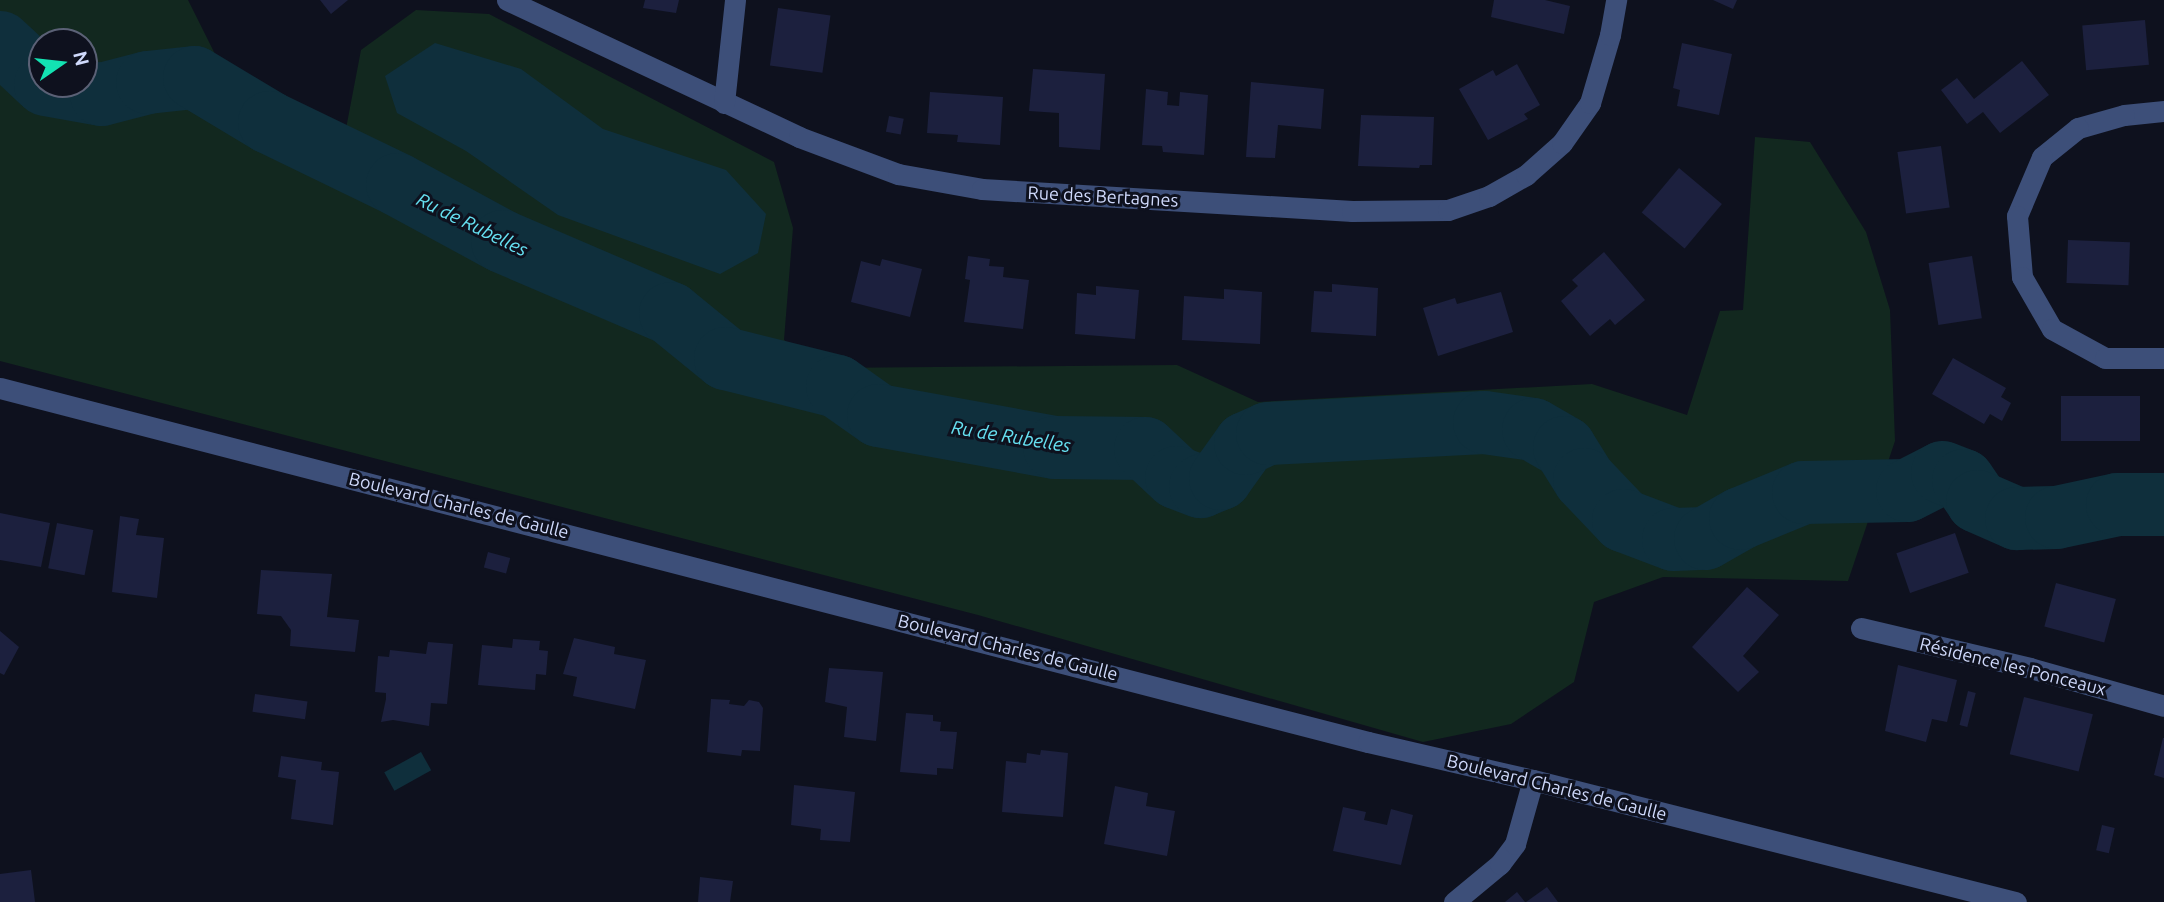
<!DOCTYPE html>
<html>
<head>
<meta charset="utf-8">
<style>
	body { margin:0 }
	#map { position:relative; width:2164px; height:902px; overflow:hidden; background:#0e111e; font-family:Ubuntu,sans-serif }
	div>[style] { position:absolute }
	.green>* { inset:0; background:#12281f }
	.water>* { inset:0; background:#0f2f3c; transform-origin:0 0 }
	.river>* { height:63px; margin:-31.5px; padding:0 31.5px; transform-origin:31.5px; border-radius:31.5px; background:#0f2f3c }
	.building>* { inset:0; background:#1c203e; transform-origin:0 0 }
	.minor>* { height:21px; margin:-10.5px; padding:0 10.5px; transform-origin:10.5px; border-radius:10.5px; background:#3d4f79 }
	span { translate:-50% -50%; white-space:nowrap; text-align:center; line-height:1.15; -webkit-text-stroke:6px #0e111e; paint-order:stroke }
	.street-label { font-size:18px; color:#cfd9fb }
	.water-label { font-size:19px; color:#66e1f2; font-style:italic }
	.north { position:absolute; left:28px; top:28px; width:70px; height:70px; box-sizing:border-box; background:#0e111e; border:2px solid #5b6176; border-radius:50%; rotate:76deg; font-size:19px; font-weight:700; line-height:28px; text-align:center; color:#cfd9fb }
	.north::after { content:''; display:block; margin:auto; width:24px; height:32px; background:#13e3b2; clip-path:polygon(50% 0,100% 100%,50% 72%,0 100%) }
</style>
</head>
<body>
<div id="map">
	<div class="green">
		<div style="clip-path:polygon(evenodd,0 0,188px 0,218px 60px,344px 139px,361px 50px,416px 10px,489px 14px,774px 162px,793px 228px,784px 340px,827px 368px,1177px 365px,1258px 402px,1592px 384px,1687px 415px,1720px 311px,1743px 310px,1755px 137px,1810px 142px,1866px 232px,1890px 310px,1895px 441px,1848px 581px,1663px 577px,1594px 602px,1574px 682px,1511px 724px,1423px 742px,978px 615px,0 361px,0 0,42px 42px,84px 42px,84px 84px,42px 84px,42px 42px)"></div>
	</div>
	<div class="water">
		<div style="clip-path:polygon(435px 43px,521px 69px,603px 129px,726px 170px,766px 214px,758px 253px,720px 274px,558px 215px,466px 151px,397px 113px,385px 76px)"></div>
		<div style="left:421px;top:752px;width:21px;height:42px;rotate:61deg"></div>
	</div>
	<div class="river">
		<div style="left:0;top:42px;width:57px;rotate:42.9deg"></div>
		<div style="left:45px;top:84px;width:57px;rotate:10.1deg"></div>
		<div style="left:101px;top:94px;width:48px;rotate:-14.6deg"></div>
		<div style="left:147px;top:82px;width:47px;rotate:-6.1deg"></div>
		<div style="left:194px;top:77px;width:87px;rotate:31deg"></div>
		<div style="left:269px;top:122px;width:142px;rotate:25.8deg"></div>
		<div style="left:397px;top:184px;width:119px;rotate:28.5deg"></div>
		<div style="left:502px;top:241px;width:183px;rotate:23.2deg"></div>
		<div style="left:670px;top:313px;width:71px;rotate:39.3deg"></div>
		<div style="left:725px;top:358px;width:115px;rotate:14deg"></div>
		<div style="left:837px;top:386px;width:50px;rotate:35.3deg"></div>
		<div style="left:878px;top:415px;width:179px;rotate:10.3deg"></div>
		<div style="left:1054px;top:447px;width:91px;rotate:0.6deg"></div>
		<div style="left:1145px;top:448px;width:42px;rotate:43.1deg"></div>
		<div style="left:1176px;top:477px;width:26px;rotate:21deg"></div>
		<div style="left:1200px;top:486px;width:22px;rotate:-22deg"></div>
		<div style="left:1220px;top:478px;width:43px;rotate:-54.5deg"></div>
		<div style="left:1245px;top:443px;width:24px;rotate:-24deg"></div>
		<div style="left:1267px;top:433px;width:217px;rotate:-2.9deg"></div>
		<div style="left:1484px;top:422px;width:49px;rotate:8.1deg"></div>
		<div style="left:1533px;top:429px;width:36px;rotate:30deg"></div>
		<div style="left:1564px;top:447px;width:38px;rotate:58deg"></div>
		<div style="left:1584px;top:479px;width:57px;rotate:46.4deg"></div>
		<div style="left:1623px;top:520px;width:53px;rotate:20.8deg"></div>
		<div style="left:1673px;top:539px;width:32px;rotate:-2deg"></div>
		<div style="left:1705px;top:538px;width:40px;rotate:-29.7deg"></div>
		<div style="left:1740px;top:518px;width:68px;rotate:-22.4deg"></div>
		<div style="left:1803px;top:492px;width:104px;rotate:-1.1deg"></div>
		<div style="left:1907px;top:490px;width:39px;rotate:-27deg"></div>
		<div style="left:1942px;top:472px;width:22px;rotate:21deg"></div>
		<div style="left:1963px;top:480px;width:25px;rotate:56deg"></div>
		<div style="left:1977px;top:501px;width:43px;rotate:23.6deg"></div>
		<div style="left:2016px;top:518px;width:40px;rotate:-1.4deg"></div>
		<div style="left:2056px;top:517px;width:62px;rotate:-12deg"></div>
		<div style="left:2117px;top:504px;width:47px"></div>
	</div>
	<div class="building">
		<div style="clip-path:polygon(320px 0,348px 0,331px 14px)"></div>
		<div style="clip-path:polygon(645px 0,679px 0,676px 13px,643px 8px)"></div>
		<div style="clip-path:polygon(1494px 0,1545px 0,1570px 6px,1564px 34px,1491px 17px)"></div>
		<div style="clip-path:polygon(1713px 0,1737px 0,1733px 9px)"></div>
		<div style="left:778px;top:8px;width:53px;height:58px;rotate:8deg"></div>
		<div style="left:2145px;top:20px;width:45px;height:63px;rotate:85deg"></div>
		<div style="clip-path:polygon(1682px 43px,1732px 54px,1719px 115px,1677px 106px,1680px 90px,1673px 88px)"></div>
		<div style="clip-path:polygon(2022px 61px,2049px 95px,2000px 133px,1983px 112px,1967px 124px,1941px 90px,1957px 78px,1974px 99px)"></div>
		<div style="clip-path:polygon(1517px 64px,1540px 105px,1524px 114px,1528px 119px,1488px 140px,1459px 89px,1493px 70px,1496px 76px)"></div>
		<div style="clip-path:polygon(1033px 69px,1105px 74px,1100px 150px,1059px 147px,1059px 113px,1029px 111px)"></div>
		<div style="clip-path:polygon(1251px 82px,1324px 89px,1321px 129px,1278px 125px,1275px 158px,1246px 157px)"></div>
		<div style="clip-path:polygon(1146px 89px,1168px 92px,1167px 105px,1179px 106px,1180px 92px,1208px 95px,1204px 155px,1163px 152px,1162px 146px,1142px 145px)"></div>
		<div style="clip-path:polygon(930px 92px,1003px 97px,1000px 145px,957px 142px,958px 135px,927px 133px)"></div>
		<div style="clip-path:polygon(1361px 115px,1434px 117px,1432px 165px,1420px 165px,1419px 168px,1358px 166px)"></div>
		<div style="left:889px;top:116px;width:15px;height:16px;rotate:11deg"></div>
		<div style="left:1941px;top:146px;width:62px;height:44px;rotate:82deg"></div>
		<div style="left:1679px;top:168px;width:56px;height:58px;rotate:40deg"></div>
		<div style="left:2068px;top:240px;width:62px;height:43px;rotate:2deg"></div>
		<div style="clip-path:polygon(1604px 252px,1645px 300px,1615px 325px,1610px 319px,1590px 336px,1561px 301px,1578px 286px,1572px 280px)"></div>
		<div style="clip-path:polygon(968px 256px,990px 259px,989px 266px,1004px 267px,1003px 277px,1029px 280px,1023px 329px,964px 322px,970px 280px,965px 279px)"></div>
		<div style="left:1972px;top:256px;width:63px;height:44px;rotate:81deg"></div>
		<div style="clip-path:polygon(882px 259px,922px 269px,910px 317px,851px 302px,861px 261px,880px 266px)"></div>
		<div style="clip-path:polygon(1332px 284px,1378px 288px,1376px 336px,1311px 332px,1314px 291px,1332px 292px)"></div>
		<div style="clip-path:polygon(1096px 286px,1139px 290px,1135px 339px,1075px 334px,1077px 293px,1096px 295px)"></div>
		<div style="clip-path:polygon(1224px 289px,1262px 292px,1260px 344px,1182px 340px,1184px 296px,1224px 299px)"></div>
		<div style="clip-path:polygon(1501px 292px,1513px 332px,1438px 356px,1423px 308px,1455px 298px,1457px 304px)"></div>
		<div style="clip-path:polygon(1953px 358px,2006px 388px,2001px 397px,2011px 403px,2002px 421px,1990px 414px,1984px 424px,1932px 394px)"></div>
		<div style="left:2140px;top:396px;width:45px;height:79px;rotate:90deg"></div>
		<div style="clip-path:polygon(0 513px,50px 523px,41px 567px,0 560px)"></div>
		<div style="clip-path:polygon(120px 516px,139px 519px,136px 535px,164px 538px,157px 598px,112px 592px)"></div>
		<div style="left:57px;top:523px;width:37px;height:46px;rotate:11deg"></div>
		<div style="left:1955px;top:533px;width:42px;height:62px;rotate:71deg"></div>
		<div style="left:488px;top:552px;width:23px;height:16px;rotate:15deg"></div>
		<div style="clip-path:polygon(261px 570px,332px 574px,327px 617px,359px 620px,355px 652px,290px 646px,291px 630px,281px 616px,257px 614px)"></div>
		<div style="left:2056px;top:583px;width:62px;height:45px;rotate:15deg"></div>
		<div style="clip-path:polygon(1747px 587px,1779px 615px,1743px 656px,1759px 672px,1738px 692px,1692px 647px)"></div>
		<div style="clip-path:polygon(0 631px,19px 647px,4px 675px,0 673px)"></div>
		<div style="clip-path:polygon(574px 638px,615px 647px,614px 654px,646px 660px,635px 709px,573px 696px,577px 677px,563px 674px)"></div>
		<div style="clip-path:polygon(513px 639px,540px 641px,539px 650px,548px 651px,546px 675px,536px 674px,535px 690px,478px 685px,482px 645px,512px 648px)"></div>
		<div style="clip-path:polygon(428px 642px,453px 644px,447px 704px,431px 703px,429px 726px,393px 720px,381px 722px,386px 699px,386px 693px,375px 692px,378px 656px,389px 657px,390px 650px,426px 654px)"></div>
		<div style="clip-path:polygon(1898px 665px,1957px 680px,1947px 722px,1932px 719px,1926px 742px,1885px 731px)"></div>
		<div style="clip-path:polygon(829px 668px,883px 672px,876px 741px,844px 737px,847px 707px,825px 702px)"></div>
		<div style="left:1968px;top:691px;width:8px;height:35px;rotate:14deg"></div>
		<div style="left:255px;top:694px;width:53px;height:18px;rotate:8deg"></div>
		<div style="left:2024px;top:697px;width:71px;height:59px;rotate:14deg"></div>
		<div style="clip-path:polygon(711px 699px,730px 700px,729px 704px,744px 706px,749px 700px,759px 702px,763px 708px,760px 751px,742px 750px,741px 756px,707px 752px)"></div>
		<div style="clip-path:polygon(906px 713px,933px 715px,933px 721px,941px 722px,940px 731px,957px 732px,953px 769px,937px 768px,937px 775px,900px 772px)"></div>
		<div style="clip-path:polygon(2163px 738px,2164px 738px,2164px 778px,2154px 775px)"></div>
		<div style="clip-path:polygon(1041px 750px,1068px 753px,1063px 817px,1002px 812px,1006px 761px,1026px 763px,1027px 753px,1040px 755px)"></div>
		<div style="clip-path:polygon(281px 756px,322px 762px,321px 770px,339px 772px,333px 825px,291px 819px,296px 780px,278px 777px)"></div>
		<div style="clip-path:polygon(794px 785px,855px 792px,850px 842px,820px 840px,821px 829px,791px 825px)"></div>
		<div style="clip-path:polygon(1115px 786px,1148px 793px,1146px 806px,1175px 811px,1167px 856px,1104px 844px)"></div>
		<div style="clip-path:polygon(1343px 807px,1366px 812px,1364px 820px,1387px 825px,1391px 809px,1413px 815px,1401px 865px,1333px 851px)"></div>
		<div style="left:2102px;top:825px;width:13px;height:26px;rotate:13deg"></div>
		<div style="clip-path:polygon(31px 870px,35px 902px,0 902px,0 874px)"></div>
		<div style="clip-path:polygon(700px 877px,733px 881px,730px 902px,698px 902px)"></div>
		<div style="clip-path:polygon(1547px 887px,1558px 902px,1526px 902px)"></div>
		<div style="clip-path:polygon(1517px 892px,1525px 902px,1505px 902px)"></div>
	</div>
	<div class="minor">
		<div style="left:507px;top:0;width:323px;rotate:25.1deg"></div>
		<div style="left:799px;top:137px;width:106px;rotate:20.5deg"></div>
		<div style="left:898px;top:174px;width:85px;rotate:10.1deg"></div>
		<div style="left:982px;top:189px;width:371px;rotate:3.4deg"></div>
		<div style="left:1352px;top:211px;width:96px;rotate:-0.6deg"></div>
		<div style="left:1448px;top:210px;width:43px;rotate:-18.9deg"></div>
		<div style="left:1489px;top:196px;width:43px;rotate:-29.6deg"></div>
		<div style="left:1526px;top:175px;width:48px;rotate:-41.6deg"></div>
		<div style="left:1562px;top:143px;width:49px;rotate:-55deg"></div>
		<div style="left:1590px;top:103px;width:71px;rotate:-73.6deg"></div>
		<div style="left:1610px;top:35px;width:36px;rotate:-80deg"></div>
		<div style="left:724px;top:103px;width:104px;rotate:-83.9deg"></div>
		<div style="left:2164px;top:111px;width:40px;rotate:174.3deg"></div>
		<div style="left:2124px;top:115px;width:48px;rotate:164.2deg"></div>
		<div style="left:2078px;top:128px;width:46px;rotate:141.1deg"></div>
		<div style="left:2042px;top:157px;width:64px;rotate:113deg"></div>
		<div style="left:2017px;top:216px;width:61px;rotate:85.3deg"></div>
		<div style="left:2022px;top:277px;width:60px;rotate:60deg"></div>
		<div style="left:2052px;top:329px;width:60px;rotate:28.7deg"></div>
		<div style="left:2105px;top:358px;width:59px"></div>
		<div style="left:0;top:388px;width:1413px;rotate:14.51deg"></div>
		<div style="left:1368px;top:742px;width:169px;rotate:13deg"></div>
		<div style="left:1533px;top:780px;width:498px;rotate:14.2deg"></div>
		<div style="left:1861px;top:628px;width:174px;rotate:13.3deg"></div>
		<div style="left:2030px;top:668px;width:139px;rotate:15.8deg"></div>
		<div style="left:1454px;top:902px;width:60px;rotate:-39.6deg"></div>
		<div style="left:1500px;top:864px;width:25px;rotate:-53deg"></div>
		<div style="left:1515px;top:844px;width:66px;rotate:-74.3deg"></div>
	</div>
	<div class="street-label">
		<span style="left:1103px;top:196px;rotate:3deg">Rue des Bertagnes</span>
		<span style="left:459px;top:505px;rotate:14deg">Boulevard Charles de Gaulle</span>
		<span style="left:1008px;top:647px;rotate:14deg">Boulevard Charles de Gaulle</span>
		<span style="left:2013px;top:666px;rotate:14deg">Résidence les Ponceaux</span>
		<span style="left:1557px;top:787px;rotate:14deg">Boulevard Charles de Gaulle</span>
	</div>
	<div class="water-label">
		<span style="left:472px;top:225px;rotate:26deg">Ru de Rubelles</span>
		<span style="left:1011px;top:437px;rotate:9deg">Ru de Rubelles</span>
	</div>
	<div class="north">N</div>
</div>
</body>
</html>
